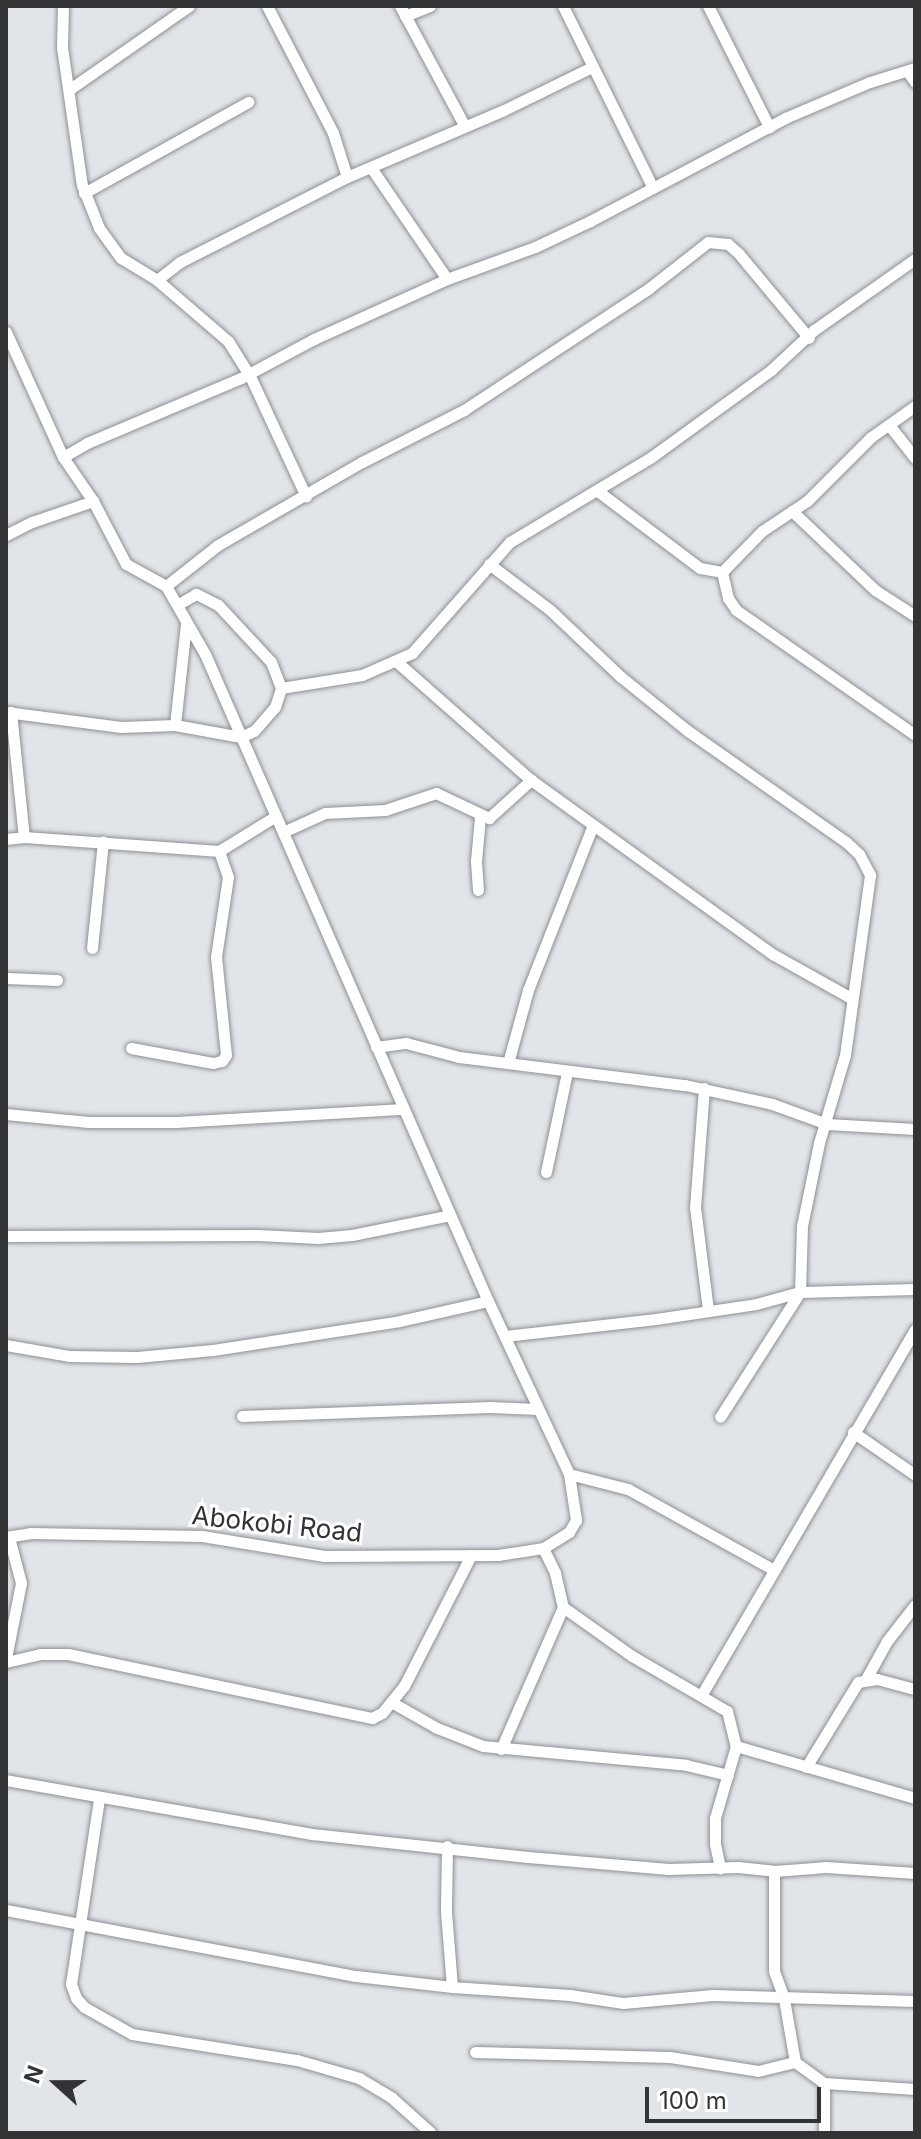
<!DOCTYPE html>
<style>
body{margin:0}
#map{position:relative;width:921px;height:2139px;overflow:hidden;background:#e1e4e8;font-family:Inter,sans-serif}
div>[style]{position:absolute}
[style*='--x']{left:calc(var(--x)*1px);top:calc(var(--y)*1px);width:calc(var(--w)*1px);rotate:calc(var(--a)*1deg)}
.roads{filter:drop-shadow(0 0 2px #8d9093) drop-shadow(0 0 2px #8d9093)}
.minor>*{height:11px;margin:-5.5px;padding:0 5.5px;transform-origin:5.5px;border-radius:5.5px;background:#fff}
span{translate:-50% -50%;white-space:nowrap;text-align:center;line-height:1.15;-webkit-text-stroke:6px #fff;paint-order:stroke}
.street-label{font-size:26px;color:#323335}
.frame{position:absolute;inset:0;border:8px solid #323335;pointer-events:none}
.north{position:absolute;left:16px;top:2043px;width:80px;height:80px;-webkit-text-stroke:6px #fff;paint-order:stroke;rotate:291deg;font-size:22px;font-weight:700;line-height:32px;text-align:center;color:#323335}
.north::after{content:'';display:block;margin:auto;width:28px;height:36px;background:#323335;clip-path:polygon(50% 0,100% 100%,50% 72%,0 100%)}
.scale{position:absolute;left:645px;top:2087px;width:176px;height:36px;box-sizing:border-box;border:4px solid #323335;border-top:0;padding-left:10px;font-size:24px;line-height:28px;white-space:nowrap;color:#323335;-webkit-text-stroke:6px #fff;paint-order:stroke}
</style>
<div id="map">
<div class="roads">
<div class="minor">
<div style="--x:63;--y:6;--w:41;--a:91.4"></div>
<div style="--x:62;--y:47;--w:139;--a:81.8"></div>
<div style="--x:82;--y:185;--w:46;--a:68.4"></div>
<div style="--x:99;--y:228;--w:37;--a:54"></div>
<div style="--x:121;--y:258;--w:42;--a:31.4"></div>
<div style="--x:157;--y:280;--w:94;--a:40.7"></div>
<div style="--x:228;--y:341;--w:39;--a:58"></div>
<div style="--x:249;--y:374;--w:135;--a:65"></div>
<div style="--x:267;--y:6;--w:143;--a:62.5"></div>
<div style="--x:333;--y:133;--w:46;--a:72.3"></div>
<div style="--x:400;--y:6;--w:135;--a:61.7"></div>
<div style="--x:563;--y:6;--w:201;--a:63.7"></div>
<div style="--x:708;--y:6;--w:136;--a:63.2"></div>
<div style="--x:405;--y:16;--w:27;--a:-22"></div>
<div style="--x:908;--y:72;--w:12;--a:55"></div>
<div style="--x:70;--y:89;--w:145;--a:-34.9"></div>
<div style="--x:372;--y:169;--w:133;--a:55.7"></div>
<div style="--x:84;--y:193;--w:188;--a:-29"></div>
<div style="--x:157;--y:280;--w:29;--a:-38"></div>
<div style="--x:180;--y:262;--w:187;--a:-27"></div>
<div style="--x:347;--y:177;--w:168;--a:-23.1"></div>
<div style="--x:502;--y:111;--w:100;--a:-26.1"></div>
<div style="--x:6;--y:332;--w:137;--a:65.5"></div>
<div style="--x:63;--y:457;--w:53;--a:55.7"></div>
<div style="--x:93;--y:501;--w:71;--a:62.4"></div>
<div style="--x:126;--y:564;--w:46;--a:28.8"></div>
<div style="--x:166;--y:586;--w:78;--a:60.2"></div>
<div style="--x:205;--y:654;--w:706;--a:66.38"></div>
<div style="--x:488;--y:1301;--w:191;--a:64.9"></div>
<div style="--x:569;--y:1474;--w:47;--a:81.3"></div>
<div style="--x:576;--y:1520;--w:14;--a:120"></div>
<div style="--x:569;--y:1532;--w:31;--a:148"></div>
<div style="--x:543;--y:1548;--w:28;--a:64"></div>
<div style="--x:555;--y:1573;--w:35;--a:77"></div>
<div style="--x:563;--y:1607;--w:85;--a:35.4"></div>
<div style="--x:632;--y:1656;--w:110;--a:30.1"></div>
<div style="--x:727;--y:1711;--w:36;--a:76"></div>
<div style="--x:736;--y:1746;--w:75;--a:106.3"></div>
<div style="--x:715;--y:1818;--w:26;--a:90"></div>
<div style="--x:715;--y:1844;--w:25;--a:78"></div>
<div style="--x:915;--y:406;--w:54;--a:144.8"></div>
<div style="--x:871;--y:437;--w:91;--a:135"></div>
<div style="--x:807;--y:501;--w:54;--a:146.3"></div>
<div style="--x:762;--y:531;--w:57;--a:134.3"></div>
<div style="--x:722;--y:572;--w:27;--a:77"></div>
<div style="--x:728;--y:598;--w:14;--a:56"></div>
<div style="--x:736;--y:610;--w:218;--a:34.9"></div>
<div style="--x:889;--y:425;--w:42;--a:51.8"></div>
<div style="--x:63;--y:457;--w:28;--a:-30"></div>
<div style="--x:87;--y:443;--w:167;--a:-22.9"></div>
<div style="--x:241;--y:378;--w:83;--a:-28.1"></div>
<div style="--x:314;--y:339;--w:146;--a:-24.3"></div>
<div style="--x:447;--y:279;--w:94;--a:-20"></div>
<div style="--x:535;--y:247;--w:61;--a:-25.3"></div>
<div style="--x:590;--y:221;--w:221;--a:-27.8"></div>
<div style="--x:785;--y:118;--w:92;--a:-23"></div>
<div style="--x:870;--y:82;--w:47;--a:-17.3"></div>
<div style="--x:599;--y:492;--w:126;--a:37"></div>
<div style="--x:700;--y:568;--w:22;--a:10"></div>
<div style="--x:792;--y:511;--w:115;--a:43.6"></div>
<div style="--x:875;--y:590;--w:48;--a:33"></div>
<div style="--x:6;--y:535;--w:29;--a:-27"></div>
<div style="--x:32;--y:522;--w:65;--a:-19"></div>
<div style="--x:489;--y:564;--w:75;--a:36.9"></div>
<div style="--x:549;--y:609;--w:99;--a:43.4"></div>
<div style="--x:621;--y:677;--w:86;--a:38.9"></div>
<div style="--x:688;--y:731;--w:193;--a:35.1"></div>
<div style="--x:846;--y:842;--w:18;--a:43"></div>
<div style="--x:859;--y:854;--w:24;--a:62"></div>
<div style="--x:870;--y:875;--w:182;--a:97.9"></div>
<div style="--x:845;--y:1055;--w:92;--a:106.5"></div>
<div style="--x:819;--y:1143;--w:85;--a:101.6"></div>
<div style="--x:802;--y:1226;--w:66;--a:91.7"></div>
<div style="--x:800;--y:1292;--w:148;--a:122.6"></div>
<div style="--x:166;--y:586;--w:66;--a:-38.3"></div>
<div style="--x:218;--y:545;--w:166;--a:-30"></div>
<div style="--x:362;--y:462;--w:114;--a:-27"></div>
<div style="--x:464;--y:410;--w:220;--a:-33.3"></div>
<div style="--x:648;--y:289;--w:76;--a:-38.1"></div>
<div style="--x:708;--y:242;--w:20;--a:6"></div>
<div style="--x:728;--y:244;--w:15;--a:42"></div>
<div style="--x:739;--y:254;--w:109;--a:50.2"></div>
<div style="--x:397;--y:662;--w:179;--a:41.4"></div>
<div style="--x:531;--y:780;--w:299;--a:35.8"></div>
<div style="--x:774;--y:955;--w:88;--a:29.2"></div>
<div style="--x:281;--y:688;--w:82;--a:-9.1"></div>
<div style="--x:362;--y:675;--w:55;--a:-23.7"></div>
<div style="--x:412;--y:653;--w:148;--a:-48.6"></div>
<div style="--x:510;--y:542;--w:163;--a:-31"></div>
<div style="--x:650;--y:458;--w:150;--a:-36"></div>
<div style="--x:771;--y:370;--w:59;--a:-42.9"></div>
<div style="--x:814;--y:330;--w:123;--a:-35.1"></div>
<div style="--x:6;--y:712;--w:116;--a:7.4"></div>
<div style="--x:121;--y:727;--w:54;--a:-2.1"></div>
<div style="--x:175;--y:725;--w:67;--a:10.3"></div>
<div style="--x:241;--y:737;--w:14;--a:-25"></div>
<div style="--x:254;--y:731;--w:32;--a:-49"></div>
<div style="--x:275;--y:707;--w:20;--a:-72"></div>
<div style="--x:281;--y:688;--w:28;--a:-111"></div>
<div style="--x:271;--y:662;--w:78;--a:-132.9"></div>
<div style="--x:218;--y:605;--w:25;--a:-153"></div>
<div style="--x:196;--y:594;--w:20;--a:150"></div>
<div style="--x:11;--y:712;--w:126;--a:84.1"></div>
<div style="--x:175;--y:725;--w:103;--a:-83.8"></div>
<div style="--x:283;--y:832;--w:46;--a:-24.3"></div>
<div style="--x:325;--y:813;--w:60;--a:-2.9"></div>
<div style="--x:385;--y:810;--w:54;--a:-18.4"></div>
<div style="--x:436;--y:793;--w:59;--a:25.3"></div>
<div style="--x:489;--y:818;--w:57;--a:-42.1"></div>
<div style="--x:6;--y:839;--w:18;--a:-6"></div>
<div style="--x:24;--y:837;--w:196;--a:4.1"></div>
<div style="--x:219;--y:851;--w:67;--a:-31.6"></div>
<div style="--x:478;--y:890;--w:29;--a:-94"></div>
<div style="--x:476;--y:861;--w:44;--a:-84.8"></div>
<div style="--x:92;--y:948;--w:107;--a:-84.1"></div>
<div style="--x:6;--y:978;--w:51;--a:2.2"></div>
<div style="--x:376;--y:1047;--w:30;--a:-8"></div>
<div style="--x:406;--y:1043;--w:55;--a:14.8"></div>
<div style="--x:459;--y:1057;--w:228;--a:7.1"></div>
<div style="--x:685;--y:1085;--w:89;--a:12.3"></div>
<div style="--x:772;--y:1104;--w:59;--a:20"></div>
<div style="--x:827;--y:1124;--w:88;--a:3.3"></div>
<div style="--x:131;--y:1048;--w:83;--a:10.4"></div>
<div style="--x:213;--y:1063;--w:9;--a:-13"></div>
<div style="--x:222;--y:1061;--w:7;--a:-56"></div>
<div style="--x:226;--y:1055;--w:99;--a:-95.8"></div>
<div style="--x:216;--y:957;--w:81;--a:-81.5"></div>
<div style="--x:228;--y:877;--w:28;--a:-109"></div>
<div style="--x:508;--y:1063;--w:76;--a:-74.7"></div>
<div style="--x:528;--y:990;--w:177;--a:-68.5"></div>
<div style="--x:704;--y:1088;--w:119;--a:94.3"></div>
<div style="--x:695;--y:1207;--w:104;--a:82.8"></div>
<div style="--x:6;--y:1114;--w:83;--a:5.5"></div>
<div style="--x:89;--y:1122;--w:87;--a:0"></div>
<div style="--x:176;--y:1122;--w:228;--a:-3.3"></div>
<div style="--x:546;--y:1172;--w:102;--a:-78.1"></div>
<div style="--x:6;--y:1236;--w:252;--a:-0.2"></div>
<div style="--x:258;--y:1235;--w:60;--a:2.9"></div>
<div style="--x:318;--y:1238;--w:34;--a:-5"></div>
<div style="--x:352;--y:1235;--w:100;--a:-11.5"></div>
<div style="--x:505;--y:1336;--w:152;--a:-6.4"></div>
<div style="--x:656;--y:1319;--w:101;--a:-8.5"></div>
<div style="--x:756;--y:1304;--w:46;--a:-15.3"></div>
<div style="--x:800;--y:1292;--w:115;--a:-1.5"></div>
<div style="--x:6;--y:1345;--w:65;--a:9.8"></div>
<div style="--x:70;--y:1356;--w:67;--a:0.9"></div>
<div style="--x:137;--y:1357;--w:76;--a:-5.3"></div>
<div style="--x:213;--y:1350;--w:189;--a:-8.8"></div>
<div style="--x:400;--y:1321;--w:90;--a:-12.8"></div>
<div style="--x:242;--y:1416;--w:248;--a:-2.1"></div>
<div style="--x:490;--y:1407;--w:47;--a:2.4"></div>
<div style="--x:853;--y:1432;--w:75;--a:34.7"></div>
<div style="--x:569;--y:1474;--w:61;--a:14.3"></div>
<div style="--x:628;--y:1489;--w:167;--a:29"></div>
<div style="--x:6;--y:1537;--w:24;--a:-9"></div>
<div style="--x:30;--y:1533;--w:172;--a:1"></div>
<div style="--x:202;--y:1536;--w:124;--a:9.3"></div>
<div style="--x:324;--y:1556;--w:174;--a:-0.3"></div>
<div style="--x:498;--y:1555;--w:46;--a:-8.8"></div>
<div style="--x:6;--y:1658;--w:76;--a:-78.7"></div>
<div style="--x:21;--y:1583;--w:48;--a:-104.6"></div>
<div style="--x:6;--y:1662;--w:35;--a:-13"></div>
<div style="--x:40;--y:1654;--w:28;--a:0"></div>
<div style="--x:68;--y:1654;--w:311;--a:11.9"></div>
<div style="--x:372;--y:1718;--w:11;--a:-27"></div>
<div style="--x:382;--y:1713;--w:35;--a:-51"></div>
<div style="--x:404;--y:1686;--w:147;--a:-62.9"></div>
<div style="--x:866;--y:1679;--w:43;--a:-61.1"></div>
<div style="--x:887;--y:1641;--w:46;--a:-52.1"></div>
<div style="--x:702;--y:1694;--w:422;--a:-59.7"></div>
<div style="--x:393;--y:1703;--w:51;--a:29.6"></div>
<div style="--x:437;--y:1728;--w:49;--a:21.4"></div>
<div style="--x:483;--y:1746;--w:204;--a:5.3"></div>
<div style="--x:686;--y:1765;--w:43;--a:13.4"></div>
<div style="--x:736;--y:1746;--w:186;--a:16.2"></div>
<div style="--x:501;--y:1749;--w:155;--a:-66.4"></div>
<div style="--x:806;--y:1767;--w:100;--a:-58.5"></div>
<div style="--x:858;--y:1682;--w:19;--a:-9"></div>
<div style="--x:877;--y:1679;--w:39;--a:15"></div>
<div style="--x:6;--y:1780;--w:311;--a:10"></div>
<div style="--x:312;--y:1834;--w:217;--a:6.1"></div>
<div style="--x:528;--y:1857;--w:141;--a:4.9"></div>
<div style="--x:668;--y:1869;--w:70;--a:-1.6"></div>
<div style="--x:738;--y:1867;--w:36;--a:6"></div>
<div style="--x:774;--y:1871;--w:52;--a:-4.4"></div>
<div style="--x:826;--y:1867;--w:89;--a:3.9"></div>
<div style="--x:99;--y:1799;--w:187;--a:98.6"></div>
<div style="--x:71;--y:1984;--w:15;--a:70"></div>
<div style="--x:76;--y:1998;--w:12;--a:48"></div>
<div style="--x:84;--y:2007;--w:55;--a:29.4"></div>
<div style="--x:132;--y:2034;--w:167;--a:9"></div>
<div style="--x:297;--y:2060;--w:65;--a:16.2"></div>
<div style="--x:359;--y:2078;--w:39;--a:31"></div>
<div style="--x:392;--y:2098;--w:52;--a:41.9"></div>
<div style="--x:447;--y:1846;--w:66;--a:90.9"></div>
<div style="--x:446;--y:1912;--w:75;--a:85.4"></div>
<div style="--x:774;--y:1871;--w:100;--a:90"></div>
<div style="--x:774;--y:1971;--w:30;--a:70"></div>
<div style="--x:784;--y:1999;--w:64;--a:80.1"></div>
<div style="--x:795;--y:2062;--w:36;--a:36"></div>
<div style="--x:824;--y:2083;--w:91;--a:3.8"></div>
<div style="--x:6;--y:1910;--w:356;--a:10.7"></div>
<div style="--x:356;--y:1976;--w:97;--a:6.5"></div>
<div style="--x:452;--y:1987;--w:118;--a:3.9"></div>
<div style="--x:570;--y:1995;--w:54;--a:8.6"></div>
<div style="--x:623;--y:2003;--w:90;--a:-5.1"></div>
<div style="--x:713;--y:1995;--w:202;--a:1.7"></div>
<div style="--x:475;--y:2052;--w:195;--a:1.5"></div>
<div style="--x:670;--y:2057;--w:89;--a:9"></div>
<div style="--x:758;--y:2071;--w:38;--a:-14"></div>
<div style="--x:824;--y:2133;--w:50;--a:-90"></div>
</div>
</div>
<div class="street-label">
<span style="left:277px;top:1524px;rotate:6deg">Abokobi Road</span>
</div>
<div class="frame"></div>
<div class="north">N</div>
<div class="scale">100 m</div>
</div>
